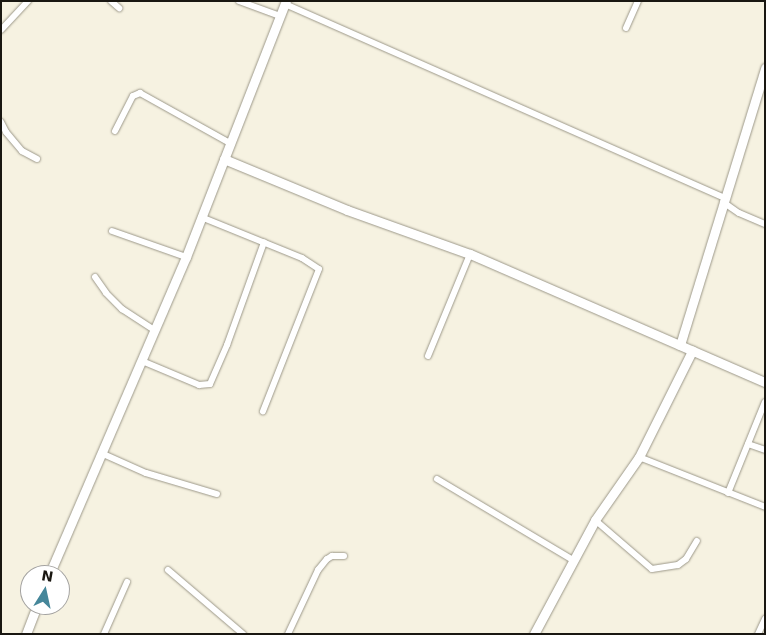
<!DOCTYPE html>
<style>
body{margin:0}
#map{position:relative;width:766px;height:635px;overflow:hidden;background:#f6f2e1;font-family:"DejaVu Sans",sans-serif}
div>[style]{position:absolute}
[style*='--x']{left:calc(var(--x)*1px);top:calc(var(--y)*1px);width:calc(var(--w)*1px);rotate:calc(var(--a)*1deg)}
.roads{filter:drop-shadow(0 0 1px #9c9889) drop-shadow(0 0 1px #9c9889)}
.street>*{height:6px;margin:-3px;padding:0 3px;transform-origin:3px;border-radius:3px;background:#fff}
.secondary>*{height:9px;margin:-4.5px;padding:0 4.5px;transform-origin:4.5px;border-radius:4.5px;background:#fff}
span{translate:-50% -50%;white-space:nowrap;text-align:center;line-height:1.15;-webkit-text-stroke:4px #fff;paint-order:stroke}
.frame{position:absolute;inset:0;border:2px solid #191711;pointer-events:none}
.north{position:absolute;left:20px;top:565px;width:50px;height:50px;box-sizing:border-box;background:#fff;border:1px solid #a3a2a0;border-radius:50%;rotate:10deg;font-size:14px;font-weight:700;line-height:20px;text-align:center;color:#191711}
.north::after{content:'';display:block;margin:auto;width:18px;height:22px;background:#46879a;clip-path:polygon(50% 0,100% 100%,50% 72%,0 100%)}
</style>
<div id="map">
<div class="roads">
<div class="street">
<div style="--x:111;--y:1;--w:11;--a:41"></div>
<div style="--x:239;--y:1;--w:44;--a:20.1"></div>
<div style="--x:285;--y:4;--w:480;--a:23.8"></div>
<div style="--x:626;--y:28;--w:30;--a:-66"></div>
<div style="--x:1;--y:30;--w:40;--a:-47"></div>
<div style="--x:1;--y:122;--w:11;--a:63"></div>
<div style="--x:6;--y:132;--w:25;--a:50"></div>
<div style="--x:22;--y:151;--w:17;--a:28"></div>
<div style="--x:115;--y:131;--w:39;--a:-63"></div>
<div style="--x:133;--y:96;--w:8;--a:-23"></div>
<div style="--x:140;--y:93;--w:103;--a:29.1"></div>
<div style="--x:723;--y:202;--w:19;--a:35"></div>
<div style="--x:739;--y:213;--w:28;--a:23"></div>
<div style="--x:201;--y:217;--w:109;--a:22.1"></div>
<div style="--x:302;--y:258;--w:20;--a:33"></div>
<div style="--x:319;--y:269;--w:153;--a:111.5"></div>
<div style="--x:112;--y:231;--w:78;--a:19.4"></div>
<div style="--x:95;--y:277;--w:19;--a:55"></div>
<div style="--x:106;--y:293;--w:23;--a:45"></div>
<div style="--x:122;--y:309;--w:38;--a:33"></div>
<div style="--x:428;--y:356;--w:110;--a:-67.6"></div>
<div style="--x:142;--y:361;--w:62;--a:22.8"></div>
<div style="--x:199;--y:385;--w:11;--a:-5"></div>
<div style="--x:210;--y:384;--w:43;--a:-66.4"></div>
<div style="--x:227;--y:345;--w:109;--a:-70.2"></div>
<div style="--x:748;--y:444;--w:18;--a:19"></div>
<div style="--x:101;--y:453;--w:49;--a:24"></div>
<div style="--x:146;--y:473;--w:74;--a:16.5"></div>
<div style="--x:639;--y:457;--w:136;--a:21.6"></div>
<div style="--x:437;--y:479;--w:156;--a:30.8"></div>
<div style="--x:728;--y:493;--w:98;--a:-67.9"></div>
<div style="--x:595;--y:520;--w:75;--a:40.7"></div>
<div style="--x:652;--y:569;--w:26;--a:-9"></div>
<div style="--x:678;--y:565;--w:10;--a:-37"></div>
<div style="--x:686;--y:559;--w:21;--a:-59"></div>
<div style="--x:168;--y:570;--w:99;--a:40.5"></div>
<div style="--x:104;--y:634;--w:57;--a:-66.1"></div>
<div style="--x:288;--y:634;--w:71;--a:-64.9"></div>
<div style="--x:318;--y:570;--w:14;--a:-51"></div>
<div style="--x:327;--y:559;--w:6;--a:-31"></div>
<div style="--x:332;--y:556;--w:12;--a:0"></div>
<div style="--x:758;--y:634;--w:17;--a:-65"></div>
</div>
<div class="secondary">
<div style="--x:224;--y:159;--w:133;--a:22.5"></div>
<div style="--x:347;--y:210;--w:131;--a:19.7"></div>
<div style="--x:470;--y:254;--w:322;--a:23.5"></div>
<div style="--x:680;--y:345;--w:290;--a:-72.9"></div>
<div style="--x:49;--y:575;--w:346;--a:-66.7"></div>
<div style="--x:186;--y:257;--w:275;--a:-68.7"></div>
<div style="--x:26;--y:634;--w:31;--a:-69"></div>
<div style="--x:534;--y:634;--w:129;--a:-61.8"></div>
<div style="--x:595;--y:520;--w:77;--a:-55.1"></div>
<div style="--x:639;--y:457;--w:119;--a:-63.4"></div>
</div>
</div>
<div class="frame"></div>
<div class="north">N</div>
</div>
